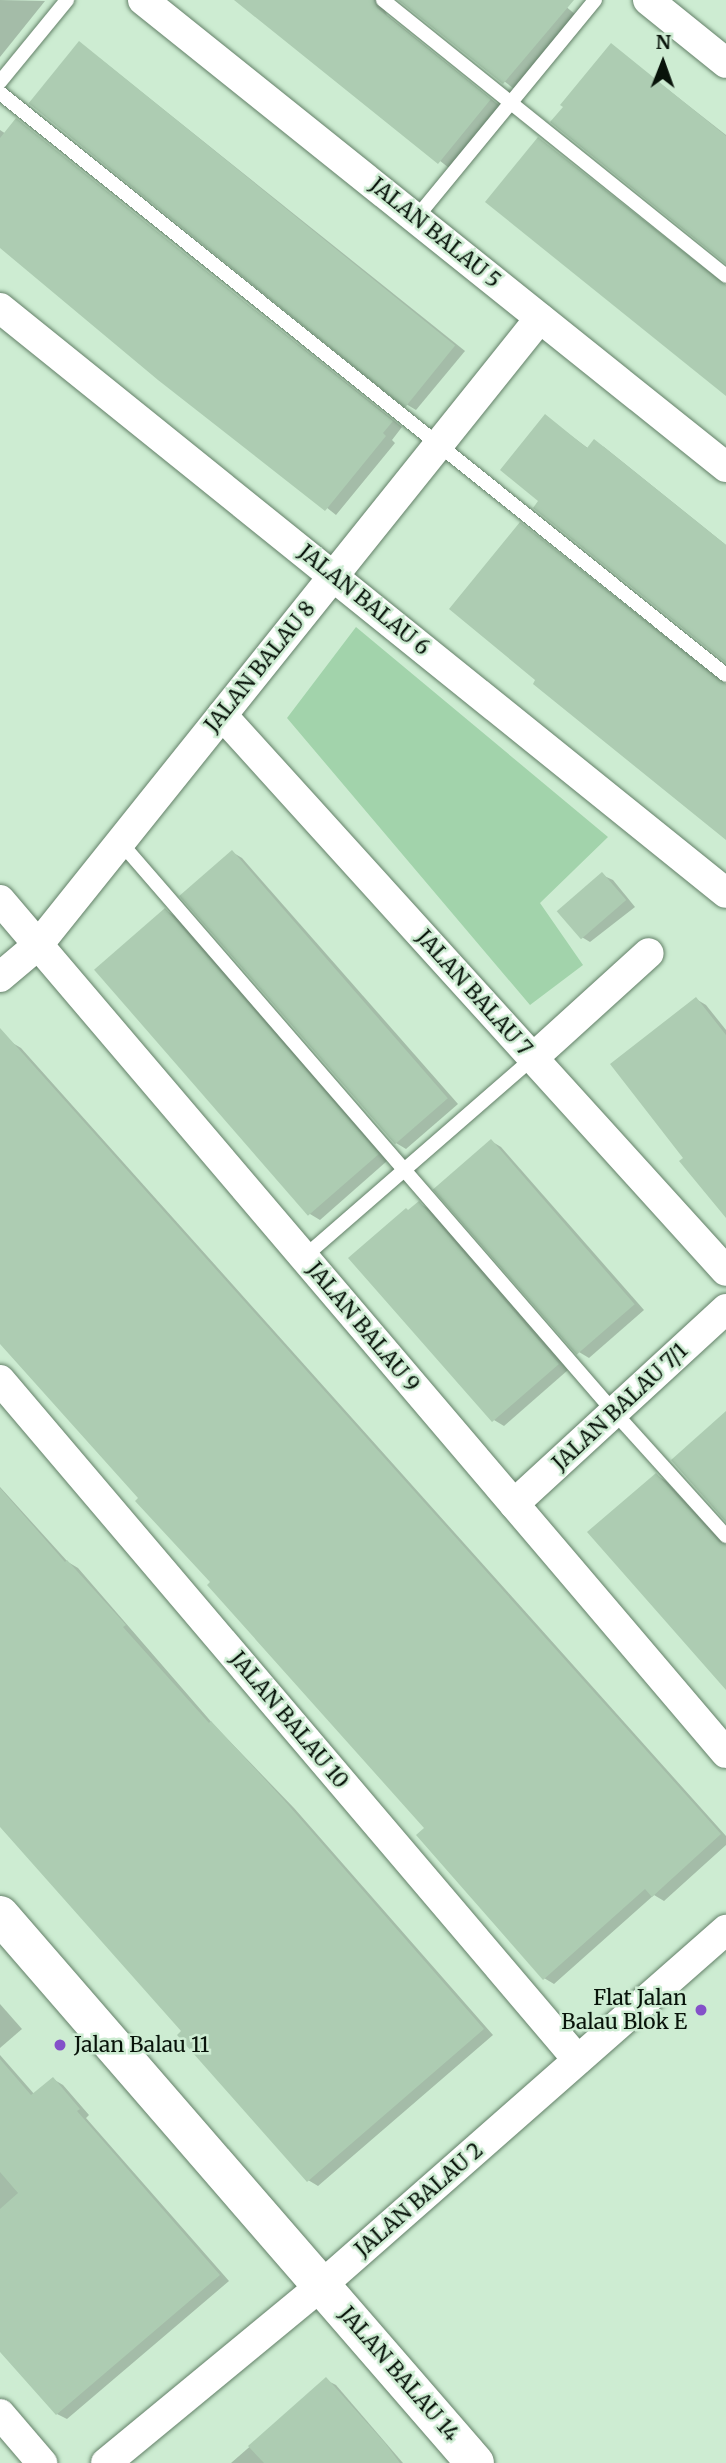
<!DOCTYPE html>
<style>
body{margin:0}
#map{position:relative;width:726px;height:2463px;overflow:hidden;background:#cdecd2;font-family:Merriweather,serif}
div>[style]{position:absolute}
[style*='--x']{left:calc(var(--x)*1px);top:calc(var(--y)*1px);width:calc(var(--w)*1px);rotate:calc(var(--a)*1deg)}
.green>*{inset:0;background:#a2d3ab}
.shadow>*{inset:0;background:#0003}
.building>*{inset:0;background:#adccb2;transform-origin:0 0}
.roads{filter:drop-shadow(0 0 2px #638068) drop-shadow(0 0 2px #638068)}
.lane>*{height:14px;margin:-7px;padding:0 7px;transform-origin:7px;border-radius:7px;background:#fff}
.street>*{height:30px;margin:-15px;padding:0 15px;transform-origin:15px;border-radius:15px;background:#fff}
.secondary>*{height:38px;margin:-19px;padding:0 19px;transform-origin:19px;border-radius:19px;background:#fff}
.dots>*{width:19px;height:19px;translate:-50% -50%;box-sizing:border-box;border:4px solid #cdecd2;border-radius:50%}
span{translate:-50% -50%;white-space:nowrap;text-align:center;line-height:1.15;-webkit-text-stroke:5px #cdecd2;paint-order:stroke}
.street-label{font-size:21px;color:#08130a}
.poi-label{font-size:21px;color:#08130a}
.right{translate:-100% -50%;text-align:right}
.left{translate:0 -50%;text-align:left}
.north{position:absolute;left:628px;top:28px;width:70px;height:70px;-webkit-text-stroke:5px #cdecd2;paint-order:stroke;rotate:1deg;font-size:19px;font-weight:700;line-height:28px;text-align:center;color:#08130a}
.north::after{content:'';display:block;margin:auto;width:24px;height:32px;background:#08130a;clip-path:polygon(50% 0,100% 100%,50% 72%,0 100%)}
</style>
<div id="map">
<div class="green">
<div style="clip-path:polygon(356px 627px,608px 837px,540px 903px,583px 965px,530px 1005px,287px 718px)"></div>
</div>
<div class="shadow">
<div style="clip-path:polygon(0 0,45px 1px,0 57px)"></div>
<div style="clip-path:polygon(238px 0,386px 0,383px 6px,387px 15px,500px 106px,449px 168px)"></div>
<div style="clip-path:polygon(401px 0,558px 0,576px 15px,514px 89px)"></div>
<div style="clip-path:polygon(611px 45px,726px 135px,726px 261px)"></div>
<div style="clip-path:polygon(98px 57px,465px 351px,416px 410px,406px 404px)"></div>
<div style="clip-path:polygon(17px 121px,402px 427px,392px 440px,395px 443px,336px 515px,0 246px,0 130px,6px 134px)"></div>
<div style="clip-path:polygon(546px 417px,589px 449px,594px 441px,604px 447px,726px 545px,726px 660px,541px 500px)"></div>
<div style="clip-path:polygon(232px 852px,242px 858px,458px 1104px,406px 1149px,396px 1143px)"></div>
<div style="clip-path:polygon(602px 875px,613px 880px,635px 907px,590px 942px,580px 936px)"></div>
<div style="clip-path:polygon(165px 910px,175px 916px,387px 1161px,320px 1220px,310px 1214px)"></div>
<div style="clip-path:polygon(696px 999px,706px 1005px,726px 1030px,726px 1216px,685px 1158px)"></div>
<div style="clip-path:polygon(11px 1042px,21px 1048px,726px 1836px,726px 1845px,664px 1901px,654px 1895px,554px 1984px,544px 1978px,426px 1829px,141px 1498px,0 1343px,0 1052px)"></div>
<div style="clip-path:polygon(491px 1141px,501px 1147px,644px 1310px,589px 1358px,579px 1352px,436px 1189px)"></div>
<div style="clip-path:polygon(419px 1203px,429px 1209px,568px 1370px,504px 1426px,494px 1420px,409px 1212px)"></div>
<div style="clip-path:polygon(656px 1475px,666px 1481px,726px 1545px,726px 1688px)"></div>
<div style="clip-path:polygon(0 1487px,68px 1562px,78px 1568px,214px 1725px,294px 1808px,493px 2035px,318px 2186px,308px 2180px,184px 2032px,0 1826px)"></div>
<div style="clip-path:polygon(0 2004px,22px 2029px,0 2048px)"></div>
<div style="clip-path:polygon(0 2055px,35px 2095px,53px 2079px,63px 2085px,89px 2115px,86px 2118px,229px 2281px,67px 2419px,57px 2414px,0 2351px)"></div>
<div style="clip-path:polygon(326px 2380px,336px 2385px,403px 2463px,231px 2463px)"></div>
</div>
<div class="building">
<div style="clip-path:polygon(234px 0,374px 0,377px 8px,491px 99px,438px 164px)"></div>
<div style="clip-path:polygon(398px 0,574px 0,503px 84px)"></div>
<div style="left:79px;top:41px;width:484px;height:80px;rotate:39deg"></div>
<div style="clip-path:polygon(611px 43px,726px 136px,726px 264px,550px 122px,563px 107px,560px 105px)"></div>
<div style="clip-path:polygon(16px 118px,393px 421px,383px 433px,386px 436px,325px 511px,158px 380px,0 248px,0 138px)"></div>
<div style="clip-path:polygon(538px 137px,726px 285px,726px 396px,485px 202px)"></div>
<div style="clip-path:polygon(545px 414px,587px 448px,594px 439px,726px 545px,726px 663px,533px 508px,538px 501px,500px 470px)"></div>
<div style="clip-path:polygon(520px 522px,726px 684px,726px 840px,533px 684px,535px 680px,449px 609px)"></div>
<div style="left:232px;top:850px;width:329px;height:70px;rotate:49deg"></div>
<div style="left:602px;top:872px;width:37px;height:60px;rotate:49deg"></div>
<div style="left:165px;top:908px;width:326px;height:94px;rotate:49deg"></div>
<div style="clip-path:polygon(696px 997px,726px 1035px,726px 1218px,679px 1161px,683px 1158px,610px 1064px)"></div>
<div style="clip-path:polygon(0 1028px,721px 1834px,652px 1897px,645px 1889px,543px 1980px,416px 1835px,424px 1828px,207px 1585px,210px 1582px,135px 1501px,138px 1498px,0 1344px)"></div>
<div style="left:491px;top:1139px;width:219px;height:77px;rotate:49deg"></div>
<div style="clip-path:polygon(419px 1201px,559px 1364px,492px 1422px,348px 1258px,406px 1208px,408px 1210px)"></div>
<div style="clip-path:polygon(726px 1411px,726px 1522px,671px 1460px)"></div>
<div style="clip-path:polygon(656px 1473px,719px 1542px,726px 1545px,726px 1690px,587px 1532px)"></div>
<div style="clip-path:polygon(0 1488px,65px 1562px,67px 1560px,126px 1625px,123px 1627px,209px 1723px,211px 1721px,284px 1800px,484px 2029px,307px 2182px,177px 2035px,181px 2031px,0 1827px)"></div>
<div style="clip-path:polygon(0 2059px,31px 2095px,53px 2077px,80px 2109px,77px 2111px,220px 2275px,56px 2415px,0 2352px,0 2209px,18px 2193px,0 2172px)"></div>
<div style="clip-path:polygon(326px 2377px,385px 2443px,400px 2463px,264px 2463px,248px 2446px)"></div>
</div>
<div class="roads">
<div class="lane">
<div style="--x:383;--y:0;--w:440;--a:38.8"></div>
<div style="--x:0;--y:82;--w:106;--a:-50.7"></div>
<div style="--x:0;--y:93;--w:930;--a:38.72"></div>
<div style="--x:416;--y:218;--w:282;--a:-50.6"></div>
<div style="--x:121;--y:843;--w:753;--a:49.09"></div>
<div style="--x:614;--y:1412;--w:167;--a:47.9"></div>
<div style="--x:304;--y:1257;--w:303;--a:-41"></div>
</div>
<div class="street">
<div style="--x:143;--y:0;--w:747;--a:38.7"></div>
<div style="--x:648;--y:0;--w:100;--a:38.9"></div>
<div style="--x:0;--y:308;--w:932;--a:38.86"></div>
<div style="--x:222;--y:715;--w:750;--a:47.81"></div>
<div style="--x:0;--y:900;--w:1120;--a:49.6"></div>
<div style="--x:0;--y:977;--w:50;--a:-40.1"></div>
<div style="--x:38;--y:945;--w:803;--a:-51.32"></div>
<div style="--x:533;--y:1058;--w:156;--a:-42.2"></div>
<div style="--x:0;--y:1380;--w:892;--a:49.64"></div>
<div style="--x:514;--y:1504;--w:288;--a:-42.6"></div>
<div style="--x:0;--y:2414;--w:65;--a:49.4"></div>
<div style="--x:106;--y:2463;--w:280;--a:-39.5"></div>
<div style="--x:322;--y:2285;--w:538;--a:-41.31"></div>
</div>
<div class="secondary">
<div style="--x:0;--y:1915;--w:725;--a:49.08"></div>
</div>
</div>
<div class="dots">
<div style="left:701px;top:2010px;background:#8451c9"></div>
<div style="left:60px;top:2045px;background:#8451c9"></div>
</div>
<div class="street-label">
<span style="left:435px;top:233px;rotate:39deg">JALAN BALAU 5</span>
<span style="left:364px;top:600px;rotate:39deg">JALAN BALAU 6</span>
<span style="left:260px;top:667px;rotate:-51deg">JALAN BALAU 8</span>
<span style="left:474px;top:993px;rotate:48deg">JALAN BALAU 7</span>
<span style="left:363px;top:1327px;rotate:50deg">JALAN BALAU 9</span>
<span style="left:620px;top:1407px;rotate:-43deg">JALAN BALAU 7/1</span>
<span style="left:289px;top:1720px;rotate:50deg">JALAN BALAU 10</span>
<span style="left:419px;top:2200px;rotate:-41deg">JALAN BALAU 2</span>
<span style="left:399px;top:2374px;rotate:49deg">JALAN BALAU 14</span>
</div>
<div class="poi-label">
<span class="right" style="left:687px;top:2010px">Flat Jalan<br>Balau Blok E</span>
<span class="left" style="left:74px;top:2045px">Jalan Balau 11</span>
</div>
<div class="north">N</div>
</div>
